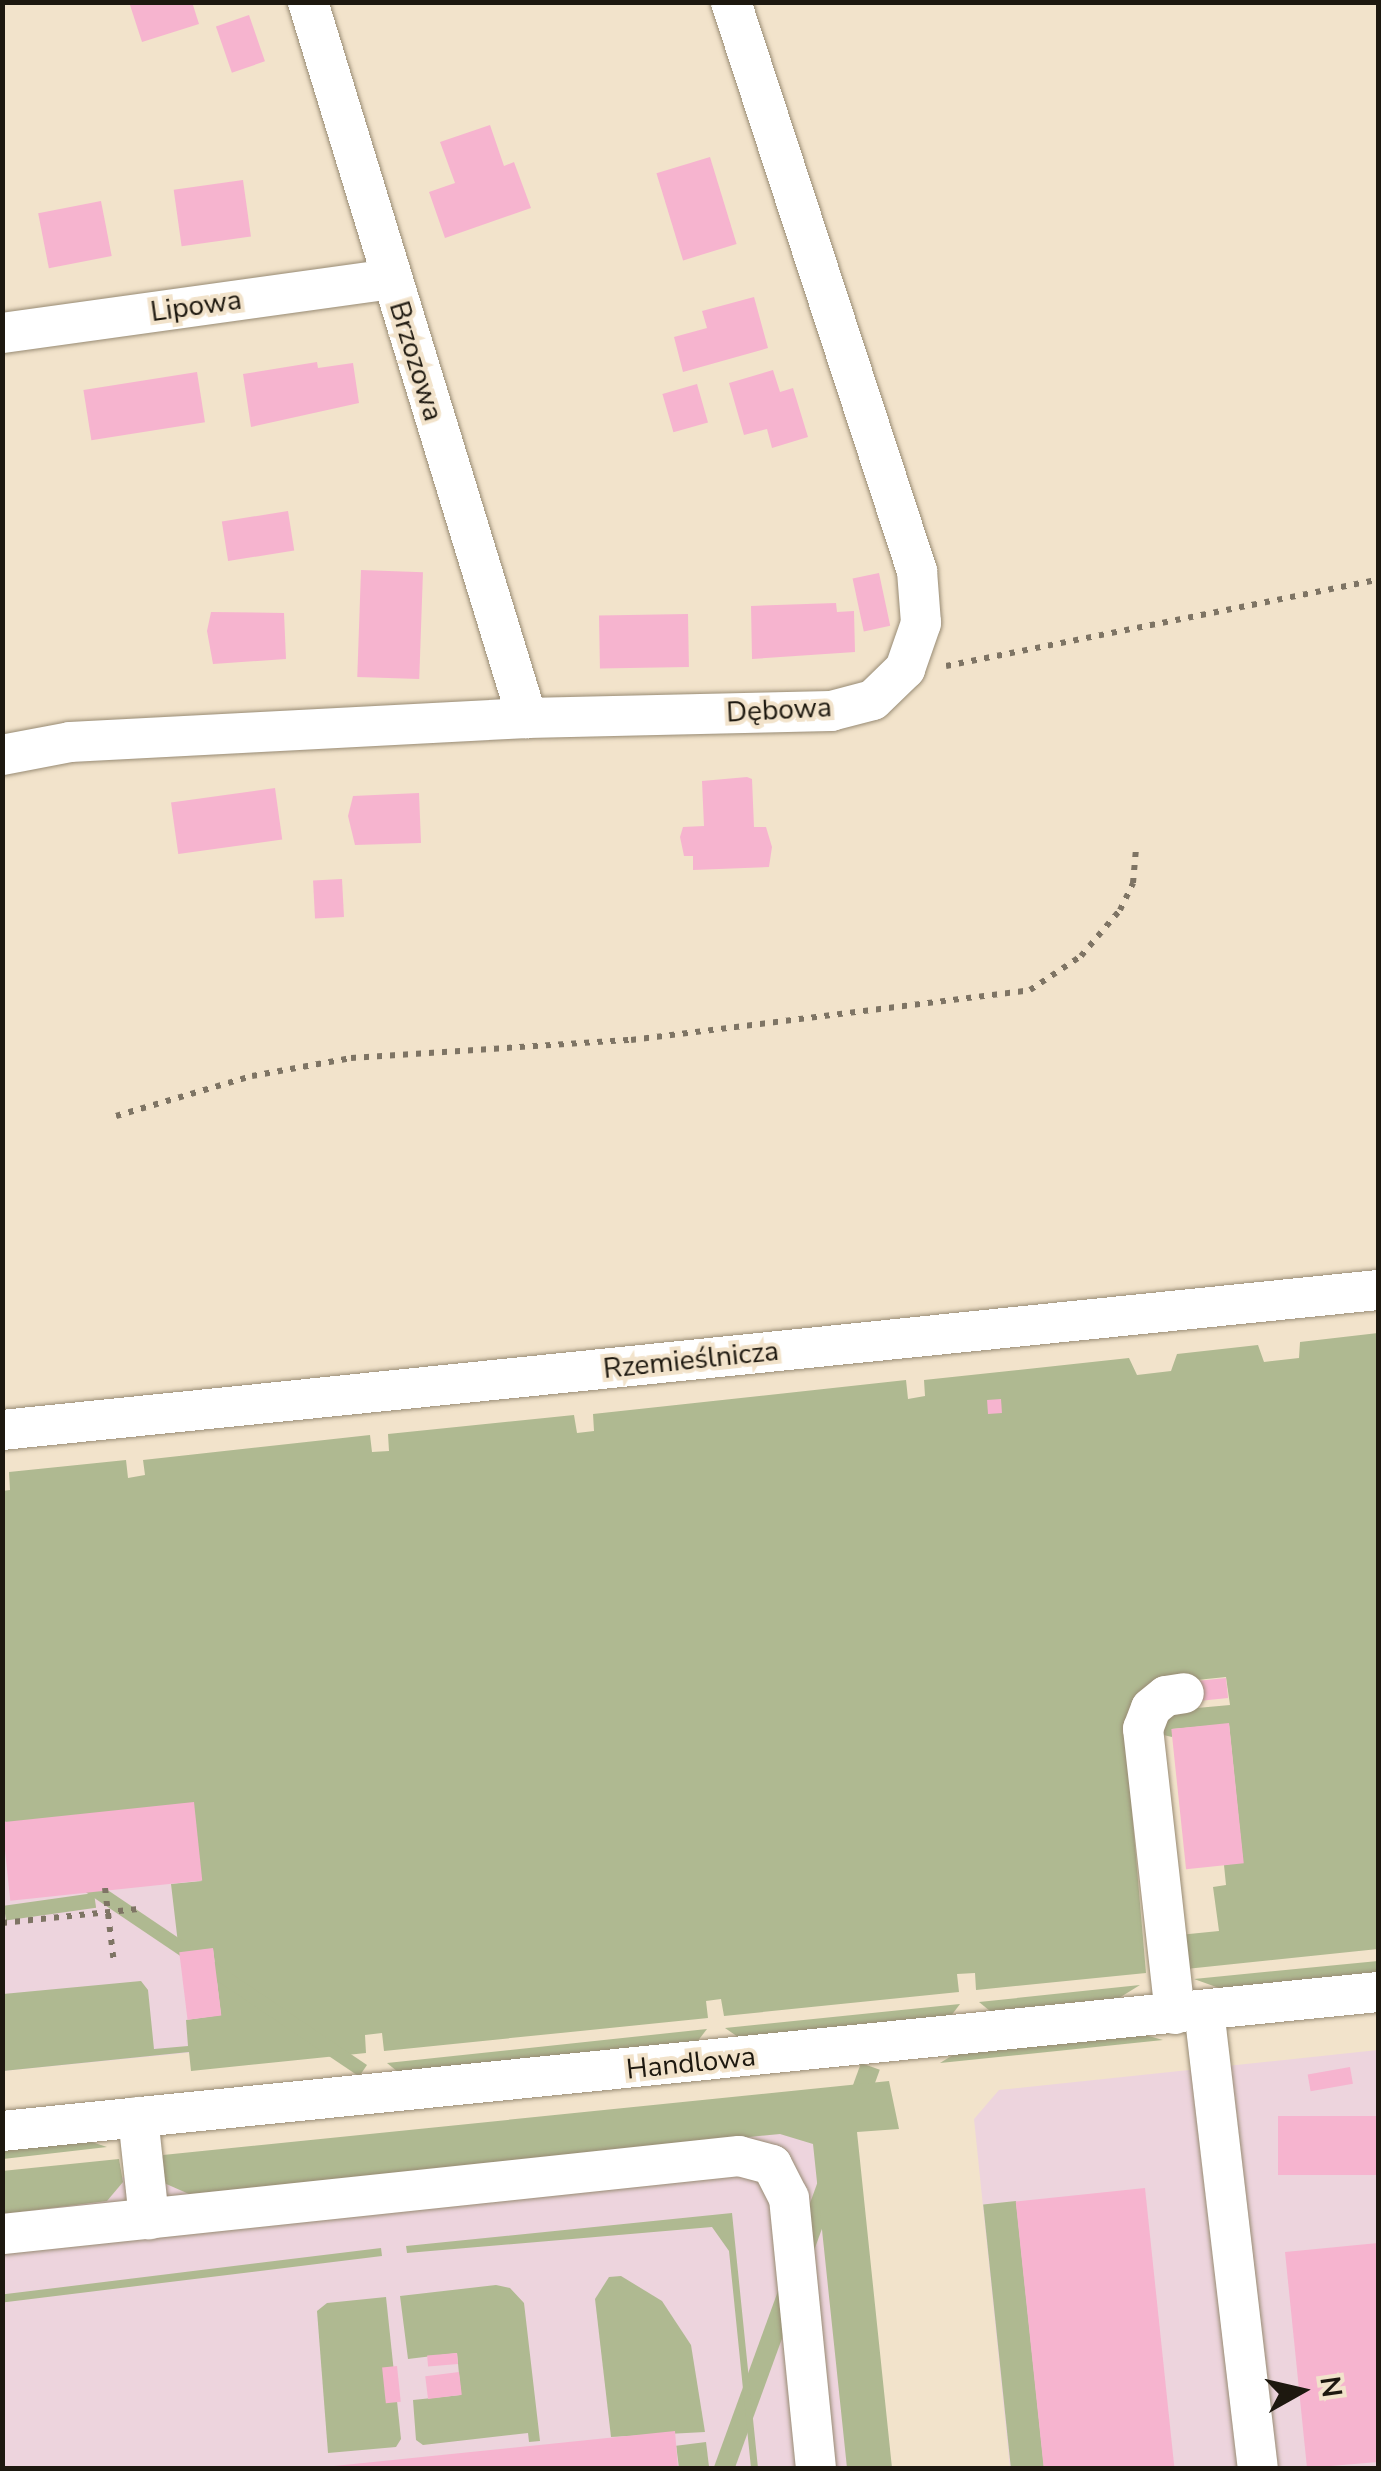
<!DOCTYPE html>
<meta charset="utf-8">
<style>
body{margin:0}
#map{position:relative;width:1381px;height:2471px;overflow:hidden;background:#f2e3cb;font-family:"Nunito Sans",sans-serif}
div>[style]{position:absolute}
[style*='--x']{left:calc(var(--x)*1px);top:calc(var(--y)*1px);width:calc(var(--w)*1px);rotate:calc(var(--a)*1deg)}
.industrial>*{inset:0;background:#edd4dd}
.green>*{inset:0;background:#afb991;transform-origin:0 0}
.building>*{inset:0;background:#f6b4cf;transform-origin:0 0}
.path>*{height:6px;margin-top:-3px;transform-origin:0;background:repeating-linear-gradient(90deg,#7e7464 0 5px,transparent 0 13px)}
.roads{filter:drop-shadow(0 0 2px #988b74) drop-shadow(0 0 2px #988b74)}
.minor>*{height:40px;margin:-20px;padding:0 20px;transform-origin:20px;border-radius:20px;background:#fff}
span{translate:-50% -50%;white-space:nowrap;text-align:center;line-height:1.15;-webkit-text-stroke:8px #f2e3cb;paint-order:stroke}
.street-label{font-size:28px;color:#1d180f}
.frame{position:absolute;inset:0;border:5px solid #1d180f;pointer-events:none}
.north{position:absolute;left:1251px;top:2341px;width:100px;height:100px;-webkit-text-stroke:8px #f2e3cb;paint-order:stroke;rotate:82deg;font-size:28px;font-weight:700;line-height:40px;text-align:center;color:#1d180f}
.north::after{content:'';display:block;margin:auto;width:35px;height:45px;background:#1d180f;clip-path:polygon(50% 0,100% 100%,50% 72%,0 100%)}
</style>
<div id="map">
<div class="industrial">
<div style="clip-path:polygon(214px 1772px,247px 2047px,3px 2071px,2px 1780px)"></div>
<div style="clip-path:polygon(1378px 2050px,1378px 2468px,1010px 2468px,974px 2119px,999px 2090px)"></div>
<div style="clip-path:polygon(826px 2106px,892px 2468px,3px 2468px,3px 2189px)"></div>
</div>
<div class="green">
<div style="clip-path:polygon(1378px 1333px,1378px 1949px,1186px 1969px,1179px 1935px,1219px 1931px,1213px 1887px,1226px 1885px,1224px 1865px,1243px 1862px,1229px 1724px,1172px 1729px,1172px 1737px,1155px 1733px,1175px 1710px,1230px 1705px,1226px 1677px,1157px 1684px,1126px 1741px,1146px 1973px,976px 1990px,975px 1973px,957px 1974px,959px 1992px,724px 2016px,721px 1999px,706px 2001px,708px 2018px,384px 2051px,382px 2033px,365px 2035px,366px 2053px,191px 2071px,189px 2052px,3px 2071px,3px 1994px,141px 1981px,148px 1990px,154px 2049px,188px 2046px,186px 2020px,221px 2015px,213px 1949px,179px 1952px,171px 1884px,202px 1881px,3px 1821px,2px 1491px,10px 1490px,9px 1472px,126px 1460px,128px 1478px,145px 1475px,143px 1460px,370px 1435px,372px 1452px,389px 1451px,388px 1434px,574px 1415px,577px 1433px,594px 1431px,593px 1414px,906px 1380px,908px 1399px,925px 1396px,924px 1380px,1129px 1358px,1137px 1375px,1171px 1371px,1177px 1354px,1258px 1345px,1264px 1362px,1299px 1358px,1300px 1342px)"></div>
<div style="left:94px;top:1893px;width:15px;height:91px;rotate:82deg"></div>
<div style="clip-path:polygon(1378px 1961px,1377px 1972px,1219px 1988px,1194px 1979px)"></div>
<div style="clip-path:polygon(1140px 1985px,1119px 1998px,990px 2011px,979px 2002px)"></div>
<div style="clip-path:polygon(960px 2004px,951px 2016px,738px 2037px,725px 2028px)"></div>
<div style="clip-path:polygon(707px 2029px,697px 2042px,398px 2072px,387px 2063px)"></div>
<div style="clip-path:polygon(1138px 2033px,1163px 2040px,940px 2063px,956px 2053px)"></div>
<div style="left:861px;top:2063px;width:20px;height:679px;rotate:20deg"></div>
<div style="left:367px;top:2065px;width:14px;height:366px;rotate:124deg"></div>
<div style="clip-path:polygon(889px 2081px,899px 2129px,857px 2132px,892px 2468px,847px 2468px,813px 2144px,780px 2134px,189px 2194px,164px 2183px,159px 2165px,163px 2155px)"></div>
<div style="clip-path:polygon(92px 2142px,107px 2147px,3px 2159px,2px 2148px)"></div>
<div style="clip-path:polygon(119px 2159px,123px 2182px,107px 2201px,3px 2214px,2px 2171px)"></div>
<div style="left:1016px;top:2201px;width:268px;height:33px;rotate:84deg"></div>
<div style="clip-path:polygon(732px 2213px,758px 2468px,751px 2468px,729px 2251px,712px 2227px,407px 2253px,406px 2246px)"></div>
<div style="left:381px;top:2248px;width:8px;height:380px;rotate:83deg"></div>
<div style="clip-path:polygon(621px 2276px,662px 2301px,691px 2345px,705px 2432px,611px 2437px,595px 2299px,609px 2277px)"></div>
<div style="clip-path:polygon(496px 2285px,510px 2288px,524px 2303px,540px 2441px,529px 2442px,528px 2433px,423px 2445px,416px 2440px,413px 2400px,461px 2395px,457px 2353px,408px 2359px,400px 2296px)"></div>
<div style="clip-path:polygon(386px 2297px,401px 2439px,396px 2447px,328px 2453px,317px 2311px,327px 2303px)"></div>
<div style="left:706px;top:2442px;width:26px;height:30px;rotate:83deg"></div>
</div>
<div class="building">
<div style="clip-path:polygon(129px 2px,192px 2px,199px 24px,142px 42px)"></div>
<div style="left:249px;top:15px;width:49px;height:35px;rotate:71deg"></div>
<div style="clip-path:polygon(490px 125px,504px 166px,514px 162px,531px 208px,445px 238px,429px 192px,455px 183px,440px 142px)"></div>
<div style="left:710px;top:157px;width:91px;height:56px;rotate:73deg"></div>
<div style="left:243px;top:180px;width:57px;height:70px;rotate:82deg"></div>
<div style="left:101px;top:201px;width:56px;height:64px;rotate:79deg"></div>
<div style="clip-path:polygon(754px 297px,768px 348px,683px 372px,674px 337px,707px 328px,702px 311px)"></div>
<div style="clip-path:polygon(317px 362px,318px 368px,353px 363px,359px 403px,251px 427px,243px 374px)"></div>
<div style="clip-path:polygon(773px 370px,780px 392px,793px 388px,808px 437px,772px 448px,767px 429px,744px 435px,729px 383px)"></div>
<div style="left:197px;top:372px;width:51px;height:115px;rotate:81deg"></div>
<div style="left:697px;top:384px;width:40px;height:36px;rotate:74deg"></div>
<div style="left:288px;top:511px;width:40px;height:67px;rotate:81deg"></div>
<div style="left:361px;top:570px;width:62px;height:107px;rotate:2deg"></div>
<div style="left:879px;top:573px;width:54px;height:27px;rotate:78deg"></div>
<div style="clip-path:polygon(836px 603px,837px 612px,854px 611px,855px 652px,752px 659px,751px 606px)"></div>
<div style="clip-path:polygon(211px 612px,284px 613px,286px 659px,213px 664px,207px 631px)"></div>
<div style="left:688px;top:614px;width:53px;height:89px;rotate:89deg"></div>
<div style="clip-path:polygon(747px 777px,752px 779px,754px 827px,766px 827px,772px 847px,769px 867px,693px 870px,693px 856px,684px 856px,680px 837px,683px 827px,704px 826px,702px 781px)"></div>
<div style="left:275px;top:788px;width:52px;height:105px;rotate:82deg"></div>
<div style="clip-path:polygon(419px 793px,421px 843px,355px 845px,348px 816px,353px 796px)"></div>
<div style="left:342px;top:879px;width:38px;height:29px;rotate:87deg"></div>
<div style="left:1001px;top:1399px;width:14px;height:14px;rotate:86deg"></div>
<div style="left:1226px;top:1678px;width:20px;height:37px;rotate:84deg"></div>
<div style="left:1229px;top:1723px;width:141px;height:58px;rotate:84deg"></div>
<div style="left:194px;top:1802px;width:79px;height:193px;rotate:84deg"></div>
<div style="left:213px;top:1948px;width:68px;height:34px;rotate:83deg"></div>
<div style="left:1350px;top:2067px;width:17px;height:43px;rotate:80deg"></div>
<div style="left:1378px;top:2116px;width:59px;height:100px;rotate:90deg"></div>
<div style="left:1145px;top:2188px;width:281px;height:130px;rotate:84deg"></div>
<div style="clip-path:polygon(1378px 2243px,1378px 2462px,1307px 2468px,1285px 2252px)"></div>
<div style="left:457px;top:2353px;width:11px;height:30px;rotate:85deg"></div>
<div style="left:397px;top:2366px;width:36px;height:15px;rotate:84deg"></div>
<div style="left:459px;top:2372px;width:23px;height:34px;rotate:83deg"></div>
<div style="clip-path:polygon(675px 2431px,678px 2468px,334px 2468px,334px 2466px)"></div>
</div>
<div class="path">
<div style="--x:946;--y:666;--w:440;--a:-11.3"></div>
<div style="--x:116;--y:1116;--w:142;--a:-16.4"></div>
<div style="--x:252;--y:1076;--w:101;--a:-10.3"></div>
<div style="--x:351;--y:1058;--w:281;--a:-3.7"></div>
<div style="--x:631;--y:1040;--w:402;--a:-7.1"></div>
<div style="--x:1030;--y:990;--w:61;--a:-33.7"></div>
<div style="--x:1081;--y:956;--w:60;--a:-49.7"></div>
<div style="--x:1120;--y:910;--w:30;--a:-64"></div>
<div style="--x:1133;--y:883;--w:37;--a:-85"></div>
<div style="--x:105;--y:1888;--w:77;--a:83.2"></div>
<div style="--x:2;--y:1923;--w:137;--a:-5.9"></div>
</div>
<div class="roads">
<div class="minor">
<div style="--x:308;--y:2;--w:749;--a:72.99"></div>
<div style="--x:2;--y:333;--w:392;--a:-7.9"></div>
<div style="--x:2;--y:755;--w:69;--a:-10.8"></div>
<div style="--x:70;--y:742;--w:458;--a:-3"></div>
<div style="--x:527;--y:718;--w:304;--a:-1.3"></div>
<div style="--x:831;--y:711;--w:43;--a:-14.7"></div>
<div style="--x:873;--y:700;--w:45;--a:-44.1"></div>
<div style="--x:905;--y:669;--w:49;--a:-70.8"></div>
<div style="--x:921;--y:623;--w:52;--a:-94.4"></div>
<div style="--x:917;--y:571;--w:599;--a:-108.1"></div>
<div style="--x:2;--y:1430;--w:1383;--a:-5.81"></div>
<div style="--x:1204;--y:2010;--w:461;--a:83.3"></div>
<div style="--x:1175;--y:2014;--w:287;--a:-96.4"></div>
<div style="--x:1143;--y:1729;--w:22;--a:-69"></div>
<div style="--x:1151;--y:1708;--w:19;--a:-39"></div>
<div style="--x:1166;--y:1696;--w:18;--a:-9"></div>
<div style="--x:138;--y:2117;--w:103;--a:83.8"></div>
<div style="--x:2;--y:2131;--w:1383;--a:-5.77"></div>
<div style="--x:3;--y:2234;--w:740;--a:-6.05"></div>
<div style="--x:739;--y:2156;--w:34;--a:15"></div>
<div style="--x:772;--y:2165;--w:37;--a:63"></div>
<div style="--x:789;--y:2198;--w:271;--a:84.3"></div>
</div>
</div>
<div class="street-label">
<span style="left:196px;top:306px;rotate:-8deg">Lipowa</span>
<span style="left:416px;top:361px;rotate:73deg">Brzozowa</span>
<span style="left:779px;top:710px;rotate:-3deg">Dębowa</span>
<span style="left:691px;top:1360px;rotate:-6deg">Rzemieślnicza</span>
<span style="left:691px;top:2063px;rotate:-6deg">Handlowa</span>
</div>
<div class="frame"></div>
<div class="north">N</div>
</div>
